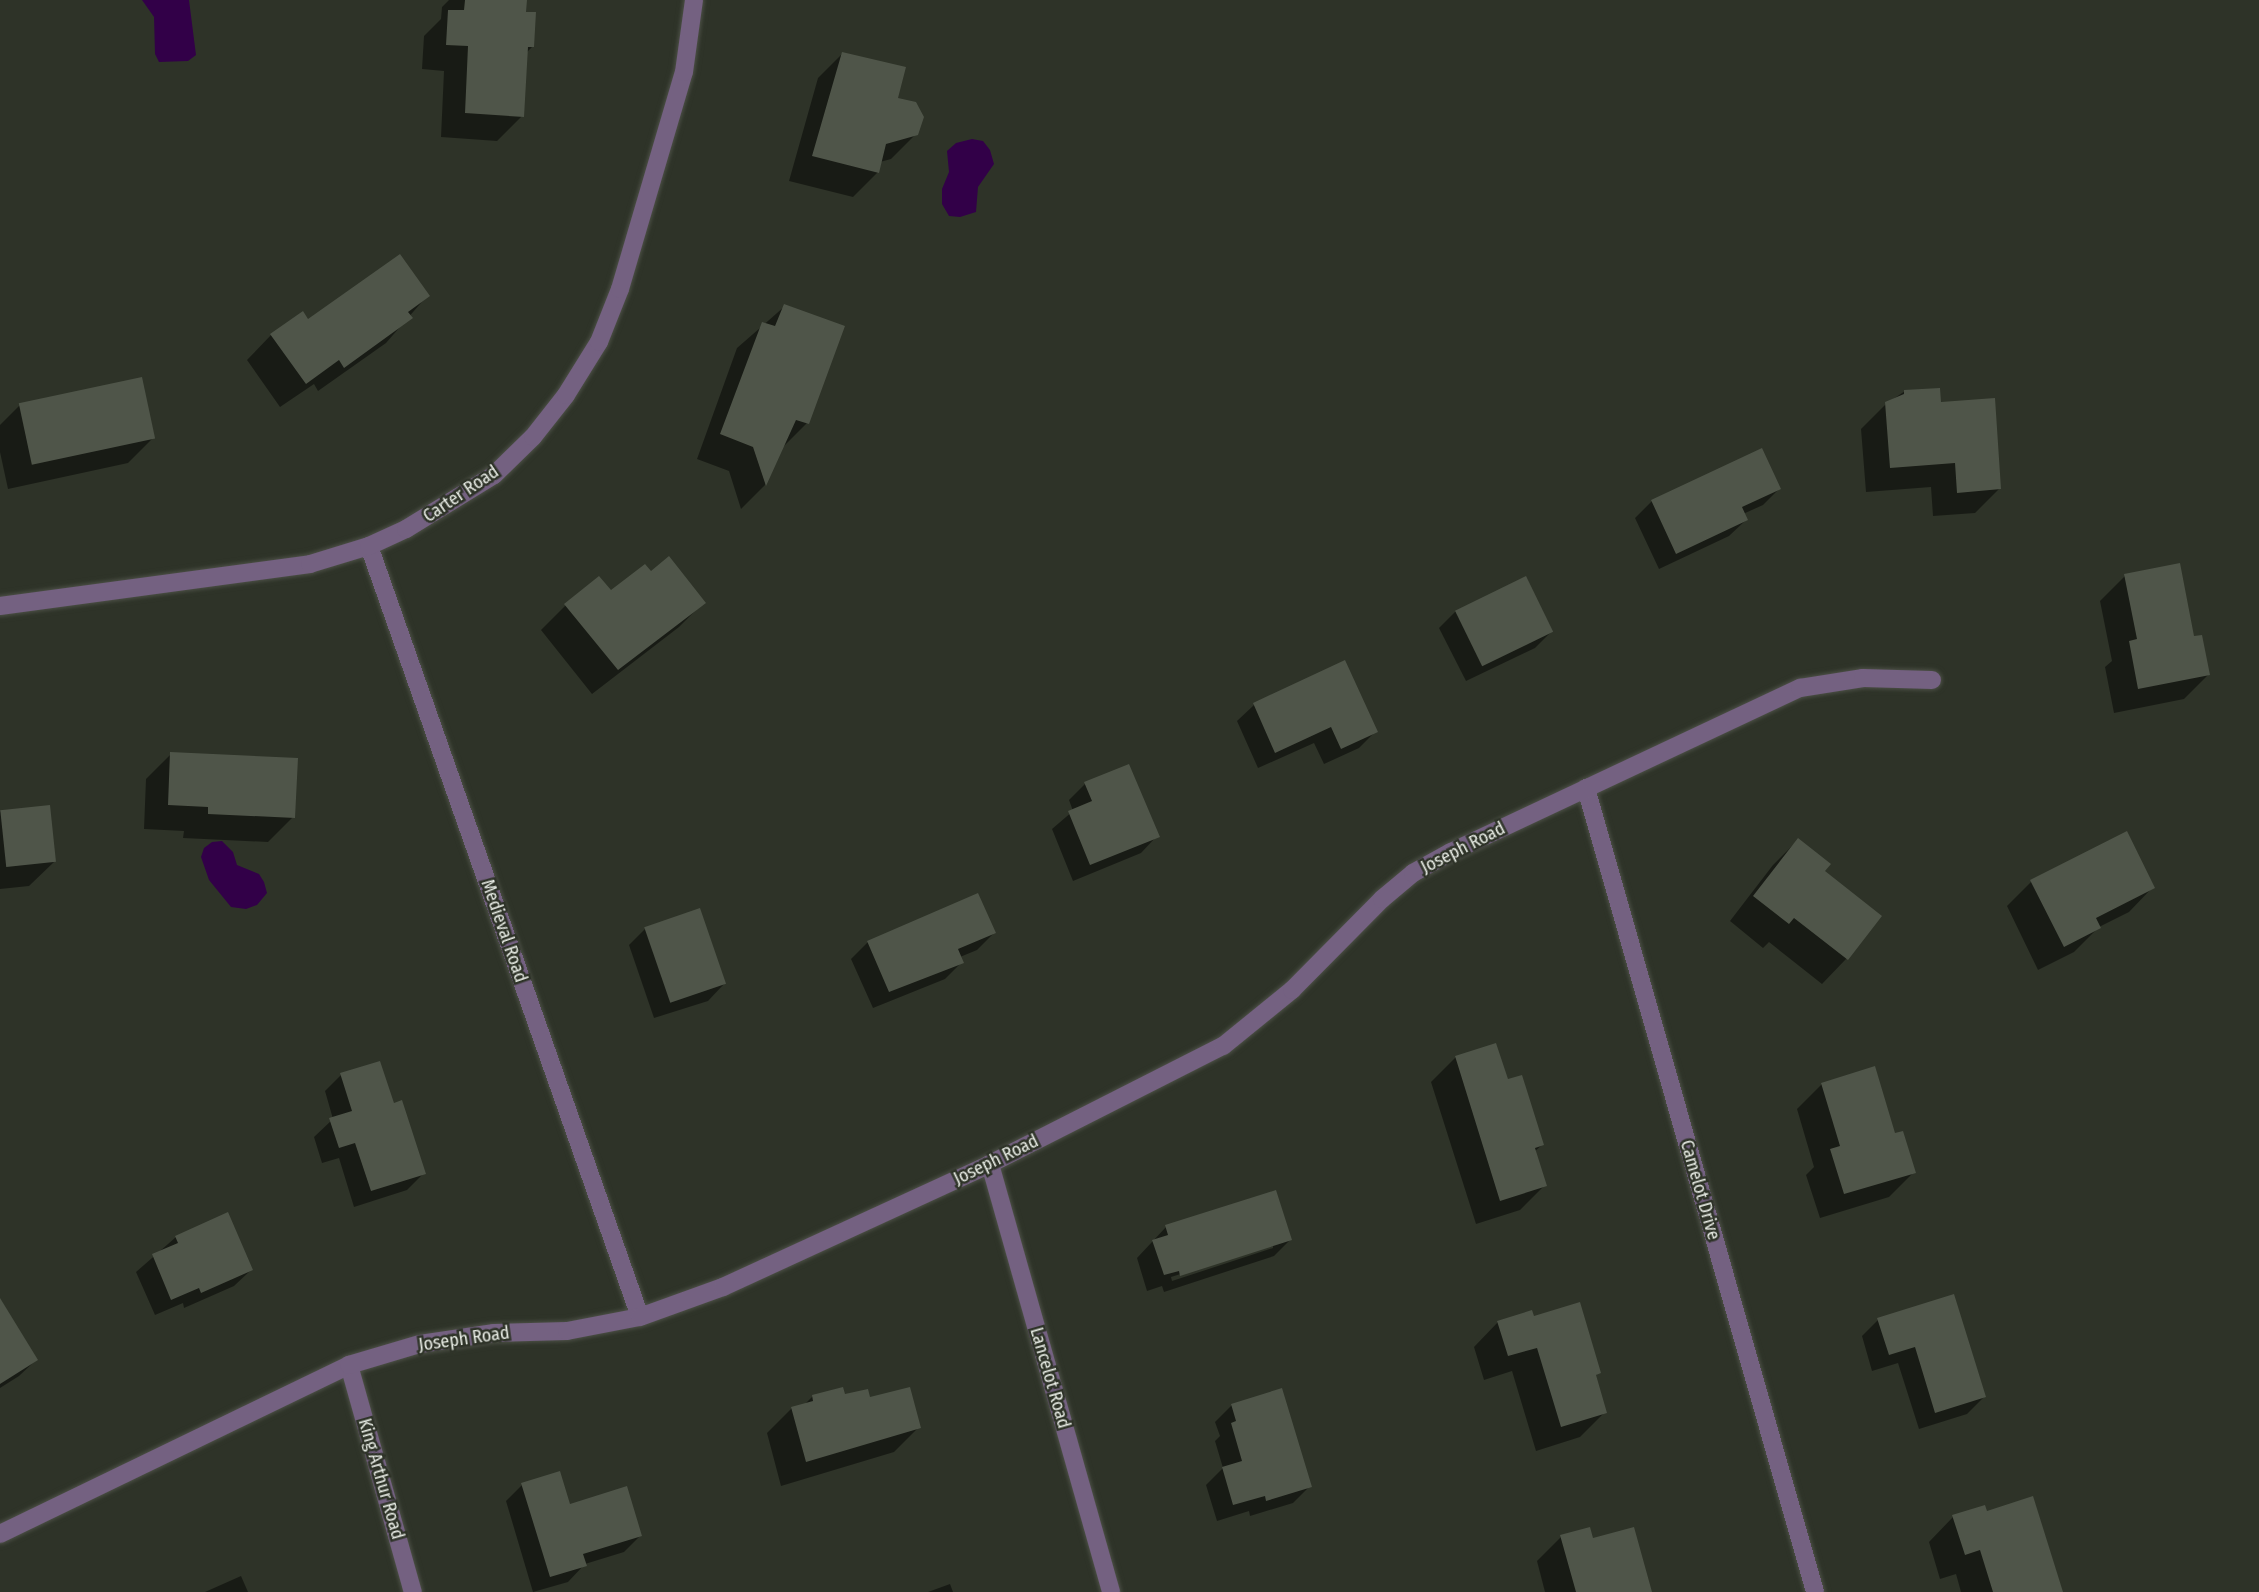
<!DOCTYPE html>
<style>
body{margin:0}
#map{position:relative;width:2259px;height:1592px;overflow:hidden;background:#2e3328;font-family:"Fira Sans Condensed",sans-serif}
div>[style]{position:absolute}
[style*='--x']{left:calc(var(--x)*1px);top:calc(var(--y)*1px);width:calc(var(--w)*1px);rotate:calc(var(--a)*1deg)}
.water>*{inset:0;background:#320048}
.shadow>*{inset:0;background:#0007}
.building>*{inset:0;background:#4f5549;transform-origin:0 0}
.roads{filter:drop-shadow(0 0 2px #4c5046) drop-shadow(0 0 2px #4c5046)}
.street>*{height:18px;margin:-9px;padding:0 9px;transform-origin:9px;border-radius:9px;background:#746181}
span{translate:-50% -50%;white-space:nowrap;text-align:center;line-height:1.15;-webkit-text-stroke:5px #2e3328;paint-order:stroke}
.street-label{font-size:18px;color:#e7ebe4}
</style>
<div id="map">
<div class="water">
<div style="clip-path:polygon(142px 0,189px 0,196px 55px,188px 61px,159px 62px,155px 54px,154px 17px)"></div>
<div style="clip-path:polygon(972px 139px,983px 141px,990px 150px,994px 164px,978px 187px,976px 212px,960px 217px,949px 216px,942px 204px,942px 189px,949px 172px,947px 151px,956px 143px)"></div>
<div style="clip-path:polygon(222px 841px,233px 852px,237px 865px,259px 874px,264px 882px,267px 893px,257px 905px,246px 909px,231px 907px,209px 880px,201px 857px,204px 848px,212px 842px)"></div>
</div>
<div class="shadow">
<div style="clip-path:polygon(449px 0,525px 0,524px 14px,532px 47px,526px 53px,522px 116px,497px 141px,441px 137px,444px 71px,422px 69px,424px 36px,441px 19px,442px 7px)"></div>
<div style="clip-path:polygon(843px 53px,896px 99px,916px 134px,891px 159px,880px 162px,878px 172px,853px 197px,789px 181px,818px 78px)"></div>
<div style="clip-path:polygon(427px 296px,386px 343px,318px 391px,314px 384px,280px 407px,247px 360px,271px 335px,308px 321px)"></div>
<div style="clip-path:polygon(785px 306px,843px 327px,807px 423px,782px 448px,765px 485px,741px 509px,729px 471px,697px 459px,737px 348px)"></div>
<div style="clip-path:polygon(1905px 391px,1939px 404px,2000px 488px,1975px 513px,1933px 516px,1931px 487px,1866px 492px,1861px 429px,1886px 404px)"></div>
<div style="clip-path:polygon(20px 405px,153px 438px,128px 463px,8px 489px,0 452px,0 425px)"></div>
<div style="clip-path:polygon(1779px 489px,1763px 505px,1743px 514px,1746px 520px,1729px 536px,1659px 569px,1635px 518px,1652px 501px)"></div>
<div style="clip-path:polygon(650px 574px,704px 602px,679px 627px,592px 694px,541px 630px,566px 605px,611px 593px)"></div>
<div style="clip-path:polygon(2125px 576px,2193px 638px,2208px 675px,2184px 699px,2114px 713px,2105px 667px,2112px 661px,2100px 601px)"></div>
<div style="clip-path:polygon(1456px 611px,1551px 632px,1535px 648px,1466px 681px,1439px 628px)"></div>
<div style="clip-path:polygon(1344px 663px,1376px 731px,1359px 748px,1324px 764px,1314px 743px,1258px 768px,1237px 721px,1254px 705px)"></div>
<div style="clip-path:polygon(171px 754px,293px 817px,268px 842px,183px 838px,184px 831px,144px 829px,146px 779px)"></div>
<div style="clip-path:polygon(1085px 784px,1157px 836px,1141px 853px,1073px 881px,1052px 829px,1073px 811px,1069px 800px)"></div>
<div style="clip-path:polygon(0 811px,54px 862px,29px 886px,0 889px)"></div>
<div style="clip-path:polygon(1798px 840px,1822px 872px,1880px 917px,1846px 959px,1822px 984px,1769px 942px,1763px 948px,1730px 921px,1773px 865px)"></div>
<div style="clip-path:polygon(2032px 881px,2153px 887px,2129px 912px,2099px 927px,2074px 952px,2038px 970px,2007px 906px)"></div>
<div style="clip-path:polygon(645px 929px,724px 984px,708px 1001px,654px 1018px,629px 945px)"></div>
<div style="clip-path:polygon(994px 933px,977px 950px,960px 957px,962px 962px,945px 979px,873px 1008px,851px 959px,868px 942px)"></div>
<div style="clip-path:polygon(1456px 1057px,1507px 1081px,1542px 1145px,1534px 1152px,1545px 1185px,1520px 1210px,1476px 1224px,1431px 1082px)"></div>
<div style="clip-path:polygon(341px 1075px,392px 1105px,424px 1173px,407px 1190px,354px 1207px,339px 1158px,322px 1163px,314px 1137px,333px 1119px,325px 1091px)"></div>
<div style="clip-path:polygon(1822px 1084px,1894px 1135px,1914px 1172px,1889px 1197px,1820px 1218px,1806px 1175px,1814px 1167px,1797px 1109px)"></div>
<div style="clip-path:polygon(evenodd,1166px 1227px,1290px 1240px,1274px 1256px,1164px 1292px,1162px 1286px,1147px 1291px,1137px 1258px,1166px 1227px,1273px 1245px,1273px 1248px,1172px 1281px,1171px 1277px,1273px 1245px)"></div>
<div style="clip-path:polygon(176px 1237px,251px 1270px,234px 1286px,184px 1308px,183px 1303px,155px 1315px,136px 1272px)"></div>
<div style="clip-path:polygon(1532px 1318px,1599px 1372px,1594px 1377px,1605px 1412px,1580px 1437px,1536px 1451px,1512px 1371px,1484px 1380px,1474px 1347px,1498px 1322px)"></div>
<div style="clip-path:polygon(0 1319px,36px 1360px,19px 1376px,0 1388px)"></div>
<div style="clip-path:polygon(1878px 1320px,1984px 1397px,1967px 1414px,1919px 1429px,1898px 1363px,1872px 1371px,1862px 1336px)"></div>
<div style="clip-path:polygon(812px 1397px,869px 1399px,919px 1427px,894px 1452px,781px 1486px,767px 1433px,792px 1408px,804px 1405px)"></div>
<div style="clip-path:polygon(1232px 1405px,1310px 1486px,1293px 1503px,1250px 1516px,1249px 1511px,1217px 1521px,1206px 1485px,1223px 1468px,1215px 1441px,1220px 1436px,1215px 1422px)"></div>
<div style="clip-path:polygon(522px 1485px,569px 1506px,640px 1536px,624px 1552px,585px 1564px,568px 1582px,533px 1592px,506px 1501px)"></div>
<div style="clip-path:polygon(1986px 1513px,2061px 1592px,1961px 1592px,1956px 1574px,1940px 1579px,1929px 1542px,1953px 1517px)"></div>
<div style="clip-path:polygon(1561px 1537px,1591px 1540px,1651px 1592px,1545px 1592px,1537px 1561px)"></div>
<div style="clip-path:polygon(241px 1576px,248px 1592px,205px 1592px)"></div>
<div style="clip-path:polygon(950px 1584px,953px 1592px,928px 1592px)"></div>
</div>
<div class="building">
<div style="clip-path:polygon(465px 0,527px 0,526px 12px,536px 12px,534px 47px,528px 47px,524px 117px,465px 113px,468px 46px,446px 45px,448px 10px,464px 10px)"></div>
<div style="clip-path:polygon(842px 52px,906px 67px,898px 98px,916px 102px,924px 117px,918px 135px,886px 144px,879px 173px,812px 156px)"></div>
<div style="clip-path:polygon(400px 254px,430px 296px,408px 312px,413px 318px,344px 368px,339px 360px,306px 384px,270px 334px,303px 311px,308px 319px)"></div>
<div style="clip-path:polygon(784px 304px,845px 326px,809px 424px,796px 420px,766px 486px,753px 447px,720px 434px,762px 322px,775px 326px)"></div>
<div style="left:142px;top:377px;width:63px;height:126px;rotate:78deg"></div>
<div style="clip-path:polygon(1940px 388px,1941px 402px,1995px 398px,2001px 489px,1957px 493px,1955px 463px,1890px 468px,1885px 402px,1904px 394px,1904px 390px)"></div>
<div style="clip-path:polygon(1762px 448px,1781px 489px,1742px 507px,1748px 520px,1676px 554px,1651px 500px)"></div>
<div style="clip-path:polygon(669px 556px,706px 603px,618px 670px,564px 604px,599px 576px,611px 590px,645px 564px,651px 571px)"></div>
<div style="clip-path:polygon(2180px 563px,2194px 636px,2202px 635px,2210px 675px,2138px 689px,2129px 641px,2137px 639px,2124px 574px)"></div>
<div style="left:1526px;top:576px;width:62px;height:79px;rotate:64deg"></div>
<div style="clip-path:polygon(1345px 660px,1378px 732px,1341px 749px,1331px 727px,1275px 753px,1253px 703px)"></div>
<div style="clip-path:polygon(170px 752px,298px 758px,295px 818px,208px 814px,208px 807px,168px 805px)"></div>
<div style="clip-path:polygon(1129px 764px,1160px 837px,1090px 865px,1068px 811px,1092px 801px,1084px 782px)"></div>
<div style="left:50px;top:805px;width:57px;height:50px;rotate:84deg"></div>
<div style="clip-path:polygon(2127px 831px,2155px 888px,2096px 918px,2101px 928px,2064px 947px,2030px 880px)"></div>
<div style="clip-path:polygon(1798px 838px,1831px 864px,1825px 871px,1882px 916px,1848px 960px,1794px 918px,1789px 924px,1753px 896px)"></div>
<div style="clip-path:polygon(978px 893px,996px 933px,958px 949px,964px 963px,889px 992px,867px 941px)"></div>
<div style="left:700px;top:908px;width:80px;height:59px;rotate:71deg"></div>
<div style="clip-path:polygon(1496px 1043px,1508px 1079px,1522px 1075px,1544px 1145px,1535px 1148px,1547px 1186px,1500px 1201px,1455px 1056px)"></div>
<div style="clip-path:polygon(380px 1061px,394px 1103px,402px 1100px,426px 1174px,371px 1191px,355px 1143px,339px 1148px,329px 1118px,352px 1111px,340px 1073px)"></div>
<div style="clip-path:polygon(1875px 1066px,1895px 1133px,1903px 1131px,1916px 1173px,1844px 1194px,1830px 1149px,1840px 1146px,1821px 1083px)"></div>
<div style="clip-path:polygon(1276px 1190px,1292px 1240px,1180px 1276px,1179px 1271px,1164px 1275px,1152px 1240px,1168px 1235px,1165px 1225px)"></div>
<div style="clip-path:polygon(228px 1212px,253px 1270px,201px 1293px,199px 1288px,171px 1300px,152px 1254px,178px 1243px,175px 1236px)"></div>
<div style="clip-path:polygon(1954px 1294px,1986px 1397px,1935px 1413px,1915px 1347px,1889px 1355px,1877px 1318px)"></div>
<div style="clip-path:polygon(0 1298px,38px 1360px,0 1384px)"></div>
<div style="clip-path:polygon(1580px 1302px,1601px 1373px,1596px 1375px,1607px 1413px,1561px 1427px,1537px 1348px,1508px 1356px,1497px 1321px,1532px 1310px,1534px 1316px)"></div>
<div style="clip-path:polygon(843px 1387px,845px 1394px,868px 1389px,870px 1397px,910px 1387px,921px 1428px,806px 1462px,791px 1407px,813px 1401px,812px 1395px)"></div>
<div style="clip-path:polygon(1282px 1388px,1312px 1487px,1266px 1501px,1265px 1496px,1233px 1505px,1222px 1467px,1242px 1461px,1231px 1423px,1236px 1421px,1231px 1404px)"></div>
<div style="clip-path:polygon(560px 1471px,570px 1504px,627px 1486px,642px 1536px,583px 1554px,587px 1566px,550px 1577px,521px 1483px)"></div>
<div style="clip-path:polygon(2033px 1496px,2063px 1592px,1993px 1592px,1980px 1550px,1965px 1555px,1952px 1515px,1985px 1505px,1987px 1511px)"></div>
<div style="clip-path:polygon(1590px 1527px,1593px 1538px,1634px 1527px,1652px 1592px,1576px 1592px,1560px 1535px)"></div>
</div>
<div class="roads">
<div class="street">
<div style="--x:369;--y:546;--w:817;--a:70.63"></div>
<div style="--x:0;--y:606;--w:313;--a:-7.7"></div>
<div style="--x:310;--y:564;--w:62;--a:-17"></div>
<div style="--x:369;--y:546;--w:41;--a:-24.7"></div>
<div style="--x:406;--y:529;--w:103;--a:-31.5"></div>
<div style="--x:494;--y:475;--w:54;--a:-44.3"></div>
<div style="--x:533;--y:437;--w:53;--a:-51.8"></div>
<div style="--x:566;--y:395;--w:62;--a:-58.1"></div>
<div style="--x:599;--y:342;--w:57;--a:-68.4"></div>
<div style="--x:620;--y:289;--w:226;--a:-73.6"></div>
<div style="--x:684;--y:72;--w:73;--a:-82.1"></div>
<div style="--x:1586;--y:788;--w:836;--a:74.1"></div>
<div style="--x:990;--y:1164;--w:445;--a:74.2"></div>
<div style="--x:349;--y:1365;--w:236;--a:74.3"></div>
<div style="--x:0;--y:1534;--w:388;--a:-25.8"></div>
<div style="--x:349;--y:1365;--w:74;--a:-16.5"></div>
<div style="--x:420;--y:1344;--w:75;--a:-8.5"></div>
<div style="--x:494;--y:1333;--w:73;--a:-1.6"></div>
<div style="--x:567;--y:1331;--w:74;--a:-10.9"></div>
<div style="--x:640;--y:1317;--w:88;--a:-19.9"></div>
<div style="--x:723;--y:1287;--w:294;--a:-24.7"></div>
<div style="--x:990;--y:1164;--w:261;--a:-26.9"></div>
<div style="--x:1223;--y:1046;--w:89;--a:-39.1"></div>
<div style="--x:1292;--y:990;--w:128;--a:-45.3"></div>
<div style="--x:1382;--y:899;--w:40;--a:-40"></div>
<div style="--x:1413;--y:873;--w:43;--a:-28.9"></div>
<div style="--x:1451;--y:852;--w:386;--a:-25.2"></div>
<div style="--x:1800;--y:688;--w:64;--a:-9"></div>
<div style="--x:1863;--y:678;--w:69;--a:1.7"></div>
</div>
</div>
<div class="street-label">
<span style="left:461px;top:494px;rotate:-34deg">Carter Road</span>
<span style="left:1463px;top:848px;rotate:-27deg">Joseph Road</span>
<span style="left:504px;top:931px;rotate:71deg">Medieval Road</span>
<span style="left:996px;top:1160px;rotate:-26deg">Joseph Road</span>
<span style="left:1700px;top:1190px;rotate:74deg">Camelot Drive</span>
<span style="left:464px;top:1339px;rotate:-8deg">Joseph Road</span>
<span style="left:1050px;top:1378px;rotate:74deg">Lancelot Road</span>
<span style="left:381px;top:1479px;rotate:74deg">King Arthur Road</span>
</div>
</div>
